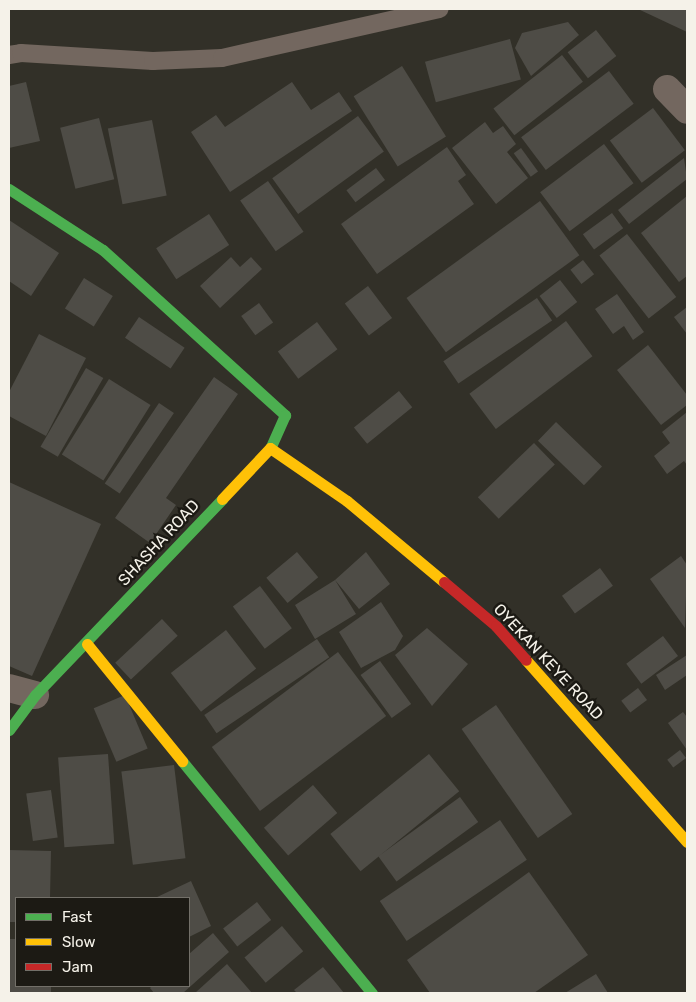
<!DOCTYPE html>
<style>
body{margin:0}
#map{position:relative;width:696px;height:1002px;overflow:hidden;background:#323028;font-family:Rubik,sans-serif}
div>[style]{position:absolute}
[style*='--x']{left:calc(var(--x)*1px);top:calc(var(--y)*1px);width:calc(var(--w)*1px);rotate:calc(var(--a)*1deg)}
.building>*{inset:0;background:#4e4c46;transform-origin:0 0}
.lane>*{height:18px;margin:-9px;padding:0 9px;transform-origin:9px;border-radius:9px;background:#73675f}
.street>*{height:28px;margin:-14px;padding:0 14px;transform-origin:14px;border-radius:14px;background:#73675f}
.fast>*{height:11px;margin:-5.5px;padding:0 5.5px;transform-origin:5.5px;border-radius:5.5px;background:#4caf50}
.slow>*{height:11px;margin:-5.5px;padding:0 5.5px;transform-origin:5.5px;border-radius:5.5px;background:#ffc107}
.jam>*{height:11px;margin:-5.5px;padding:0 5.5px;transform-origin:5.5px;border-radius:5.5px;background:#c62828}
span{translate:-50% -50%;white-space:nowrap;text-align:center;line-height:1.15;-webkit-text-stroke:5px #1c1a14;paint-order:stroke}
.street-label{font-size:16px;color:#f5f2e9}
.frame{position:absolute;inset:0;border:10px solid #f5f2e9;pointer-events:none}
.legend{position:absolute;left:15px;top:897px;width:175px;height:90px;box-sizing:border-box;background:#1c1a14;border:1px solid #737069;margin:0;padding:6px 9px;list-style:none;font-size:15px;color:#f5f2e9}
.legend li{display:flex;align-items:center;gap:10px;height:25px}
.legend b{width:25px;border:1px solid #737069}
</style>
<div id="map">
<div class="building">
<div style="clip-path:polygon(638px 9px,687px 9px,687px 32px)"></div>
<div style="clip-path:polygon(568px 22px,579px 35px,531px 76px,515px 48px,522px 33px)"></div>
<div style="left:596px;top:30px;width:33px;height:36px;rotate:52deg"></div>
<div style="left:510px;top:39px;width:42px;height:88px;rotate:75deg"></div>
<div style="left:562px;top:55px;width:34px;height:87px;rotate:52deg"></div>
<div style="left:402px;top:66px;width:83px;height:57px;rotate:58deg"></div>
<div style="left:609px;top:71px;width:41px;height:110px;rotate:53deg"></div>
<div style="clip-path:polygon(26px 82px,40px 141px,9px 148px,9px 86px)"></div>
<div style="clip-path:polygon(292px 82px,311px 110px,339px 92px,352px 111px,230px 192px,191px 132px,216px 115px,225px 127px)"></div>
<div style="left:653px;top:108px;width:53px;height:54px;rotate:53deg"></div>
<div style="left:358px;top:116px;width:44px;height:106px;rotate:54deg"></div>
<div style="left:99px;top:118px;width:63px;height:40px;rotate:76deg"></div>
<div style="left:152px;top:120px;width:77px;height:45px;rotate:79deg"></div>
<div style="clip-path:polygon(485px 122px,493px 133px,503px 126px,516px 144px,507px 152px,528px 178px,496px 204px,452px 148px)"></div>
<div style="left:604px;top:144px;width:49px;height:80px;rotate:53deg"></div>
<div style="clip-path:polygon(447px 147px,466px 175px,458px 181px,474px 204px,377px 274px,341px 224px)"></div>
<div style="left:521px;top:148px;width:29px;height:9px;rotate:54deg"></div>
<div style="clip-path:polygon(684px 158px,687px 179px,629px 224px,618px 210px)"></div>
<div style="left:376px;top:168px;width:15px;height:37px;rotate:53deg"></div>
<div style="left:268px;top:181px;width:62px;height:34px;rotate:55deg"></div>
<div style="clip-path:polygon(687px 196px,687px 276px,679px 282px,641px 233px)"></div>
<div style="left:540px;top:201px;width:67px;height:165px;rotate:54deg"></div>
<div style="left:612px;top:213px;width:19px;height:36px;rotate:54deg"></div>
<div style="left:209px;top:214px;width:37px;height:63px;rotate:57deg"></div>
<div style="clip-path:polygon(9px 220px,59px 253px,31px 296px,9px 281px)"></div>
<div style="left:627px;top:234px;width:80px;height:35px;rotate:52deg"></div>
<div style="clip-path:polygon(231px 257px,240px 267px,251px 257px,262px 269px,220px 308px,200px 286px)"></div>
<div style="left:583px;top:260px;width:18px;height:16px;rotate:52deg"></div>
<div style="left:84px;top:278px;width:34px;height:36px;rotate:32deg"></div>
<div style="left:560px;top:280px;width:28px;height:26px;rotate:52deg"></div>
<div style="left:368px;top:286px;width:40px;height:29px;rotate:53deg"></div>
<div style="clip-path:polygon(617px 294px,644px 332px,633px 340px,624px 326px,613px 334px,595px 309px)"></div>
<div style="left:537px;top:298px;width:27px;height:113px;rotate:56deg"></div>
<div style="left:259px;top:303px;width:24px;height:22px;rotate:54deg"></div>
<div style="clip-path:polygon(687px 307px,687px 334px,674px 317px)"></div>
<div style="left:139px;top:317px;width:55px;height:25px;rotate:34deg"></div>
<div style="left:566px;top:321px;width:44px;height:121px;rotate:53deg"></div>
<div style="left:317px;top:322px;width:34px;height:49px;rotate:53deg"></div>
<div style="clip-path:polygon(39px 334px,86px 358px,46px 436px,9px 416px,9px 392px)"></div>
<div style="clip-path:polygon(648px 345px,687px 395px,687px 405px,661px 425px,617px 370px)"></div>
<div style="left:86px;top:368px;width:20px;height:91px;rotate:30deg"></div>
<div style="clip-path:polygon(214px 377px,238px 394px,166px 498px,176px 505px,150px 543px,115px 518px)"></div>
<div style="left:109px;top:379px;width:49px;height:89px;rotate:32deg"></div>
<div style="left:399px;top:391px;width:21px;height:58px;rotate:51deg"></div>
<div style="left:159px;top:403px;width:18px;height:97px;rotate:34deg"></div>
<div style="clip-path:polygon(687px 412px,687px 465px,684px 461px,667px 474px,654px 456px,670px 443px,662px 432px)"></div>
<div style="left:556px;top:422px;width:64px;height:26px;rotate:44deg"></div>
<div style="left:534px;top:443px;width:30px;height:78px;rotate:46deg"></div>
<div style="clip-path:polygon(9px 482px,101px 524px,32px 676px,9px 666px)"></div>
<div style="left:297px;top:552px;width:33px;height:40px;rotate:50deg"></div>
<div style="clip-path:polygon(366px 552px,390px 584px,359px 609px,335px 580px,356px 614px,315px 639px,295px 605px,335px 580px)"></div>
<div style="clip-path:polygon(681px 556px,687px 565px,685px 628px,650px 579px)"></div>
<div style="left:600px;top:568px;width:22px;height:47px;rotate:54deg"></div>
<div style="left:260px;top:586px;width:53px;height:34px;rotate:53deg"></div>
<div style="clip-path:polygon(381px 602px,403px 636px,395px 650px,361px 668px,339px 632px)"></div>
<div style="left:162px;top:619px;width:23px;height:64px;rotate:47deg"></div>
<div style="clip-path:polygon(427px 628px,468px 664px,432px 706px,395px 655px)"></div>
<div style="left:226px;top:630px;width:49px;height:70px;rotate:52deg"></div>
<div style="left:663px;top:636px;width:25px;height:46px;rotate:53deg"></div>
<div style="left:317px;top:639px;width:22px;height:136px;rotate:56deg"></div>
<div style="left:338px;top:652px;width:80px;height:158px;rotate:53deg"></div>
<div style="clip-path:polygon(687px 655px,687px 675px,665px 690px,656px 675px)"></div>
<div style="left:380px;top:661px;width:53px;height:24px;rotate:54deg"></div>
<div style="left:638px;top:688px;width:15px;height:21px;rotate:53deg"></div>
<div style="left:125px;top:695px;width:58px;height:34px;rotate:67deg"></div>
<div style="left:496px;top:705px;width:133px;height:42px;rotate:55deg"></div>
<div style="clip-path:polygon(683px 712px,687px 717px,687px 750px,668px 723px)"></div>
<div style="left:680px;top:750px;width:10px;height:16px;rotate:53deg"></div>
<div style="left:108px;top:754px;width:90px;height:50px;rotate:86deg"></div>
<div style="left:429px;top:754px;width:48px;height:127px;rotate:51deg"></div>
<div style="left:174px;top:765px;width:94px;height:53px;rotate:83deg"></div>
<div style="left:313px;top:785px;width:37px;height:65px;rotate:49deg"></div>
<div style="left:51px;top:790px;width:48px;height:25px;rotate:82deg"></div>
<div style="left:460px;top:797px;width:31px;height:101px;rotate:54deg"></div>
<div style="left:500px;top:820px;width:48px;height:145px;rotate:56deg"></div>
<div style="clip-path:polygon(9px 850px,51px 851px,50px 898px,16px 898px,16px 922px,9px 922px)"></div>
<div style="clip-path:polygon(529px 872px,588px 955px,534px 993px,430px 993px,407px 960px)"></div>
<div style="clip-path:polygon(191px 881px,211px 926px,189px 937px,189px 898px,155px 898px)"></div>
<div style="left:257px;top:902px;width:23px;height:43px;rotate:52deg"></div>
<div style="left:282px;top:926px;width:33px;height:49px;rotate:50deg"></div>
<div style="clip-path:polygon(213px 933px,229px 952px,183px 993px,154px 993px,150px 988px,152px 986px,189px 986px,189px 954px)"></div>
<div style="clip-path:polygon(9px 939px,16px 939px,16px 986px,51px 986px,51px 993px,9px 993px)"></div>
<div style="clip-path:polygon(227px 964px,252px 993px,195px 993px)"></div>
<div style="clip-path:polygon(323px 967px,344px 993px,297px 993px,294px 990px)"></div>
<div style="clip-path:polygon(596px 974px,608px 993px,565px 993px)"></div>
</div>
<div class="lane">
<div style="--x:9;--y:55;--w:12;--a:-9"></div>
<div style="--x:21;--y:53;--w:132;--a:3.5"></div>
<div style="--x:153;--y:61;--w:69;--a:-2.5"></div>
<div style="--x:222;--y:58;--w:223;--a:-12.7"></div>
</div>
<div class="street">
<div style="--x:667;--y:89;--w:29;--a:46"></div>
<div style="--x:9;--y:688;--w:27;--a:15"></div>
</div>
<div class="fast">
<div style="--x:9;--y:189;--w:112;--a:33"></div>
<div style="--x:103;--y:250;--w:246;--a:42.2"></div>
<div style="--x:285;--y:415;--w:36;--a:114"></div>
<div style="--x:9;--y:730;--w:44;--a:-53.4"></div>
<div style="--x:35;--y:695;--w:271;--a:-46.3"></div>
<div style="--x:182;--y:761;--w:300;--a:50.7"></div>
</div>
<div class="slow">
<div style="--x:222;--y:499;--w:70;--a:-46.7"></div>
<div style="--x:270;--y:448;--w:93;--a:34.5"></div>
<div style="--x:347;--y:501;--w:126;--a:39.9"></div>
<div style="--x:87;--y:644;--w:151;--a:50.9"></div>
<div style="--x:526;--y:660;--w:243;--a:48.5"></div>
</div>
<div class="jam">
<div style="--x:444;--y:582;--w:68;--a:40.2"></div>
<div style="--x:496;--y:626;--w:45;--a:48.6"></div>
</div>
<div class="street-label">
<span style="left:159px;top:543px;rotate:-47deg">SHASHA ROAD</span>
<span style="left:548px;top:662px;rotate:47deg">OYEKAN KEYE ROAD</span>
</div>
<div class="frame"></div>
<ul class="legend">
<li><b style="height:6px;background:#4caf50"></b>Fast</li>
<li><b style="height:6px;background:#ffc107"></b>Slow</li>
<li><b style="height:6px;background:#c62828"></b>Jam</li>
</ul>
</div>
